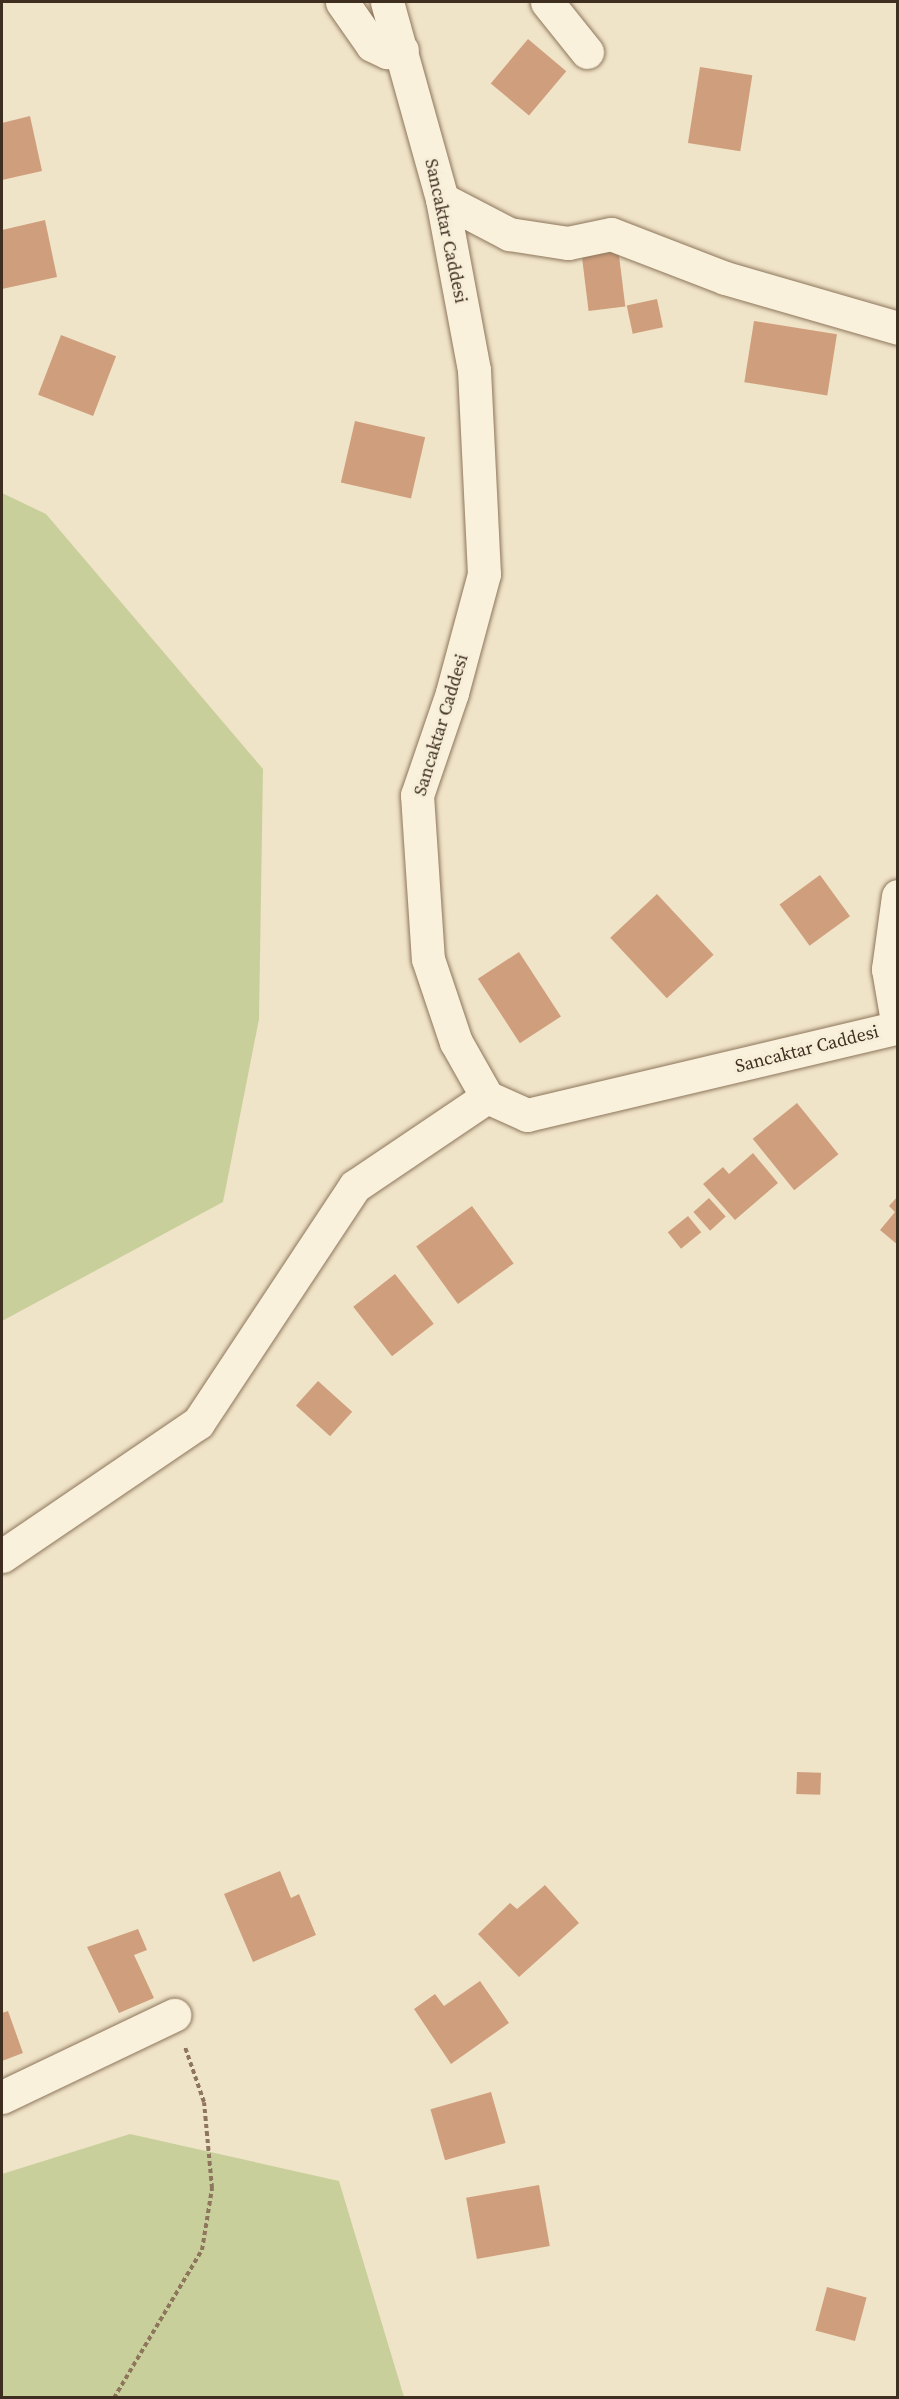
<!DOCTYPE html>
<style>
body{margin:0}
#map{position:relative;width:899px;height:2399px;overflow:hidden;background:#f0e4c8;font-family:"Source Serif 4",serif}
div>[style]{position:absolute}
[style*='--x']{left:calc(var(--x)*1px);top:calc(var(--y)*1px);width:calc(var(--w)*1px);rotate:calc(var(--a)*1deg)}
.green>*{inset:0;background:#c9cf9b}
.building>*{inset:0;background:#cf9f7d;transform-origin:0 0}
.path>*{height:4px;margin-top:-2px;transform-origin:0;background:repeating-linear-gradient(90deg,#8d765c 0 4.5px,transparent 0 7.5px)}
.roads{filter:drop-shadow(0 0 2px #8d765c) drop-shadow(0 0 2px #8d765c)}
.street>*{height:33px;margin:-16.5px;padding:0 16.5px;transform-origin:16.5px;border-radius:16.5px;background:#faf1dc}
.secondary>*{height:33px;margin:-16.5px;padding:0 16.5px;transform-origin:16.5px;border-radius:16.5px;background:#faf1dc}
span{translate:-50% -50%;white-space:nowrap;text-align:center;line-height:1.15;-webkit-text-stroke:6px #f7eed8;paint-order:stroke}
.street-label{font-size:18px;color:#3d2e20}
.frame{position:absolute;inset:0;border:3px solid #3d2e20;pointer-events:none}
</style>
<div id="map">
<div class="green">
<div style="clip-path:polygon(2px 493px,46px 514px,263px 769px,259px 1019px,223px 1202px,2px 1321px)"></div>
<div style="clip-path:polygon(130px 2134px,339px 2181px,404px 2397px,2px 2397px,2px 2174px)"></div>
</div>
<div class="building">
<div style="left:528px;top:39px;width:50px;height:58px;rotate:40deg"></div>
<div style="left:700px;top:67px;width:53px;height:77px;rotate:9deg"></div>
<div style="clip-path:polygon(30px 116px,42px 171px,2px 180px,2px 123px)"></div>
<div style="clip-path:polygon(45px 220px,57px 277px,2px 289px,2px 230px)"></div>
<div style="left:618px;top:247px;width:60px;height:37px;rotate:83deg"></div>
<div style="left:657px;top:299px;width:29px;height:31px;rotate:78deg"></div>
<div style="left:754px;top:321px;width:84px;height:62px;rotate:9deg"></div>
<div style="left:61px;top:335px;width:59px;height:64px;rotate:21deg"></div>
<div style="left:355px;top:421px;width:72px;height:63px;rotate:13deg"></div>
<div style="left:820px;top:875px;width:51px;height:50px;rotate:54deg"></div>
<div style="left:657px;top:894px;width:83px;height:64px;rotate:47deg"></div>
<div style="left:519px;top:952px;width:77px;height:49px;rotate:57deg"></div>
<div style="left:797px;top:1103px;width:66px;height:57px;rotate:51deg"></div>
<div style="clip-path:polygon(753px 1153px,778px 1183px,735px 1220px,703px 1184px,723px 1167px,729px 1174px)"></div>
<div style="clip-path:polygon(898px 1196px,898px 1245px,880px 1230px,895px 1212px,889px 1206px)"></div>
<div style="left:709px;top:1198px;width:25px;height:21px;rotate:48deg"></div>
<div style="left:472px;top:1206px;width:71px;height:69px;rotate:54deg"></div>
<div style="left:688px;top:1216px;width:21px;height:26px;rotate:51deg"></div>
<div style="left:395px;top:1274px;width:63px;height:53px;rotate:52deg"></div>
<div style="left:318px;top:1381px;width:46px;height:33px;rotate:42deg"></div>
<div style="left:797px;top:1772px;width:24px;height:22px;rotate:2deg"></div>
<div style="clip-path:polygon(280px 1871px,291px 1898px,299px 1894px,316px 1935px,253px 1962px,224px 1894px)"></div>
<div style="clip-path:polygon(545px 1885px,579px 1923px,519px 1977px,478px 1934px,510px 1903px,517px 1909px)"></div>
<div style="clip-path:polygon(138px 1929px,147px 1950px,134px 1955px,154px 1998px,119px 2013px,87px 1947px)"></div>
<div style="clip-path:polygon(480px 1981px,509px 2023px,451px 2064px,414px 2009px,435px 1994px,444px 2006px)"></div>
<div style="clip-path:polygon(8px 2011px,23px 2053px,2px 2061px,2px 2013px)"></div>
<div style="left:491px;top:2092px;width:53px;height:63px;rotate:74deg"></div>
<div style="left:539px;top:2185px;width:62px;height:74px;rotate:80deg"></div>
<div style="left:827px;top:2287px;width:41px;height:45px;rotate:15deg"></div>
</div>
<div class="path">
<div style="--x:114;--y:2398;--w:172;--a:-59.3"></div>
<div style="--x:202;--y:2250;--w:63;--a:-80.8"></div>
<div style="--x:212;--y:2188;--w:86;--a:-95.3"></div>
<div style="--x:204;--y:2102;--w:58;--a:-109.1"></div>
</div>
<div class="roads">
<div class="street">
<div style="--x:342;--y:2;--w:52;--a:55.1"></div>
<div style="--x:372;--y:45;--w:17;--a:25"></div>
<div style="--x:387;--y:52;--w:15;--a:-8"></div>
<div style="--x:547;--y:2;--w:64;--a:51.3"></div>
<div style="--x:442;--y:199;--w:76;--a:27.6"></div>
<div style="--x:509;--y:234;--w:60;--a:8.7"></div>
<div style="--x:568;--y:243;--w:44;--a:-11.8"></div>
<div style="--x:611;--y:234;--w:122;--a:21.1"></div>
<div style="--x:725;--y:278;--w:180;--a:16.1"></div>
<div style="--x:898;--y:896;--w:74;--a:97.8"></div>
<div style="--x:888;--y:969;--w:59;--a:80.2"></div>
<div style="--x:2;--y:1556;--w:237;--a:-34.2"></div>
<div style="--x:198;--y:1423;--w:284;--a:-56.5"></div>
<div style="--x:355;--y:1186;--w:159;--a:-34"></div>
<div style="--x:2;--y:2097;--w:191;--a:-25.5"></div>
</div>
<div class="secondary">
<div style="--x:387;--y:2;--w:205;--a:74.4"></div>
<div style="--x:442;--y:199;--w:174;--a:79.4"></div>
<div style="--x:474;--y:370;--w:204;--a:87.2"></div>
<div style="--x:484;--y:574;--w:123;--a:105.1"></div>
<div style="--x:452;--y:693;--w:108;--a:108.9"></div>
<div style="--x:417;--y:795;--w:164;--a:86.2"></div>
<div style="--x:428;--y:959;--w:88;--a:71.4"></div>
<div style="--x:456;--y:1042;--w:63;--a:60.6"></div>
<div style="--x:487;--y:1097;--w:44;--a:24.2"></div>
<div style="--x:527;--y:1115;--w:381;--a:-13.3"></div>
</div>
</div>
<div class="street-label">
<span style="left:446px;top:231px;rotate:78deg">Sancaktar Caddesi</span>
<span style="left:441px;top:725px;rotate:-73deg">Sancaktar Caddesi</span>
<span style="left:807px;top:1049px;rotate:-14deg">Sancaktar Caddesi</span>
</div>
<div class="frame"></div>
</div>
